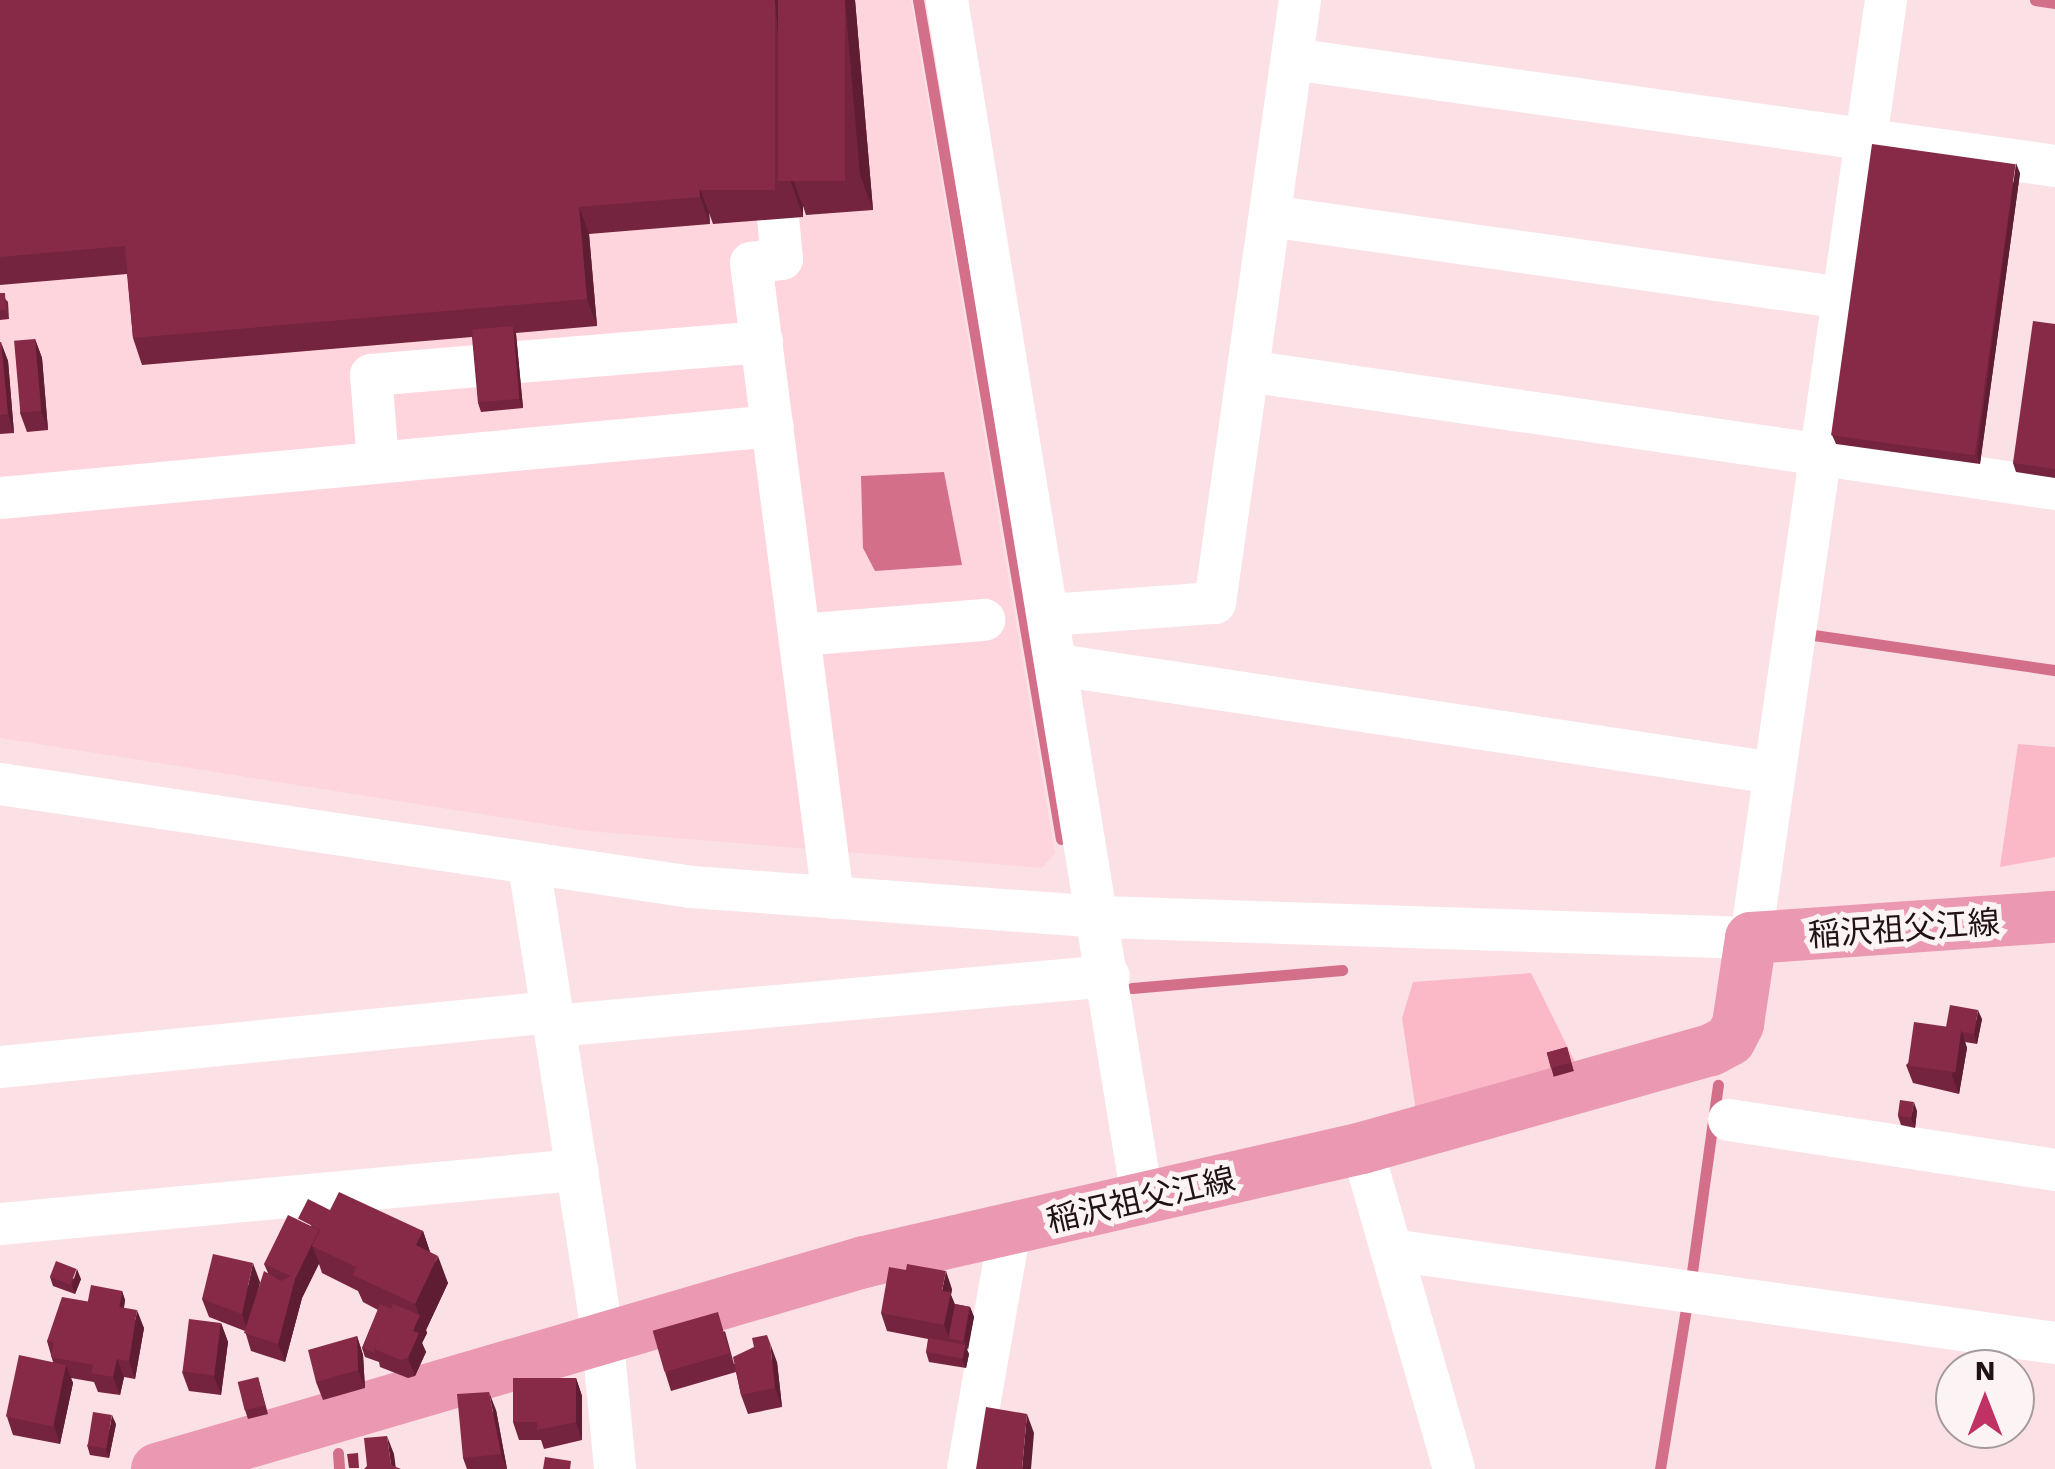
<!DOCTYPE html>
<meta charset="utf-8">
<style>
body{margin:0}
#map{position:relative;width:2055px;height:1469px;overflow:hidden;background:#fbe1e6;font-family:"Work Sans","Noto Sans JP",sans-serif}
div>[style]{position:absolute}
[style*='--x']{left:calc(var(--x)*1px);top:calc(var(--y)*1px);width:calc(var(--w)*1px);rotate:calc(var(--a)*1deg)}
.built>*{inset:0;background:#fed5dd}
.green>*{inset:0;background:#fbb8c7}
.water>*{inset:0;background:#d46f8a}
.stream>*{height:11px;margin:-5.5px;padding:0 5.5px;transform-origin:5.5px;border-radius:5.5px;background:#d46f8a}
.minor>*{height:42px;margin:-21px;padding:0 21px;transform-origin:21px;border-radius:21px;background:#fff}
.major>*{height:52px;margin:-26px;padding:0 26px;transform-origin:26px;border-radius:26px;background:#eb99b2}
.wall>*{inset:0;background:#74243e;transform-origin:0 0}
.shaded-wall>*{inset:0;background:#5e1d32}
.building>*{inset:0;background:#872a48;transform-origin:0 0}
span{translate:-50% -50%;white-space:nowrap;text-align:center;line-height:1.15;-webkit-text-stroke:10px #fcf3f5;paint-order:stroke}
.street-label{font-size:32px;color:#201215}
.north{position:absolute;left:1935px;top:1349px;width:100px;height:100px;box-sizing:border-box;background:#fcf3f5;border:2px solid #a4999b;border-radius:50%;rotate:0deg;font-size:28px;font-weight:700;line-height:40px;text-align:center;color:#201215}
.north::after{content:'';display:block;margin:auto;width:35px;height:45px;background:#bf3263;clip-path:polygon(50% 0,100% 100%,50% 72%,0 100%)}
</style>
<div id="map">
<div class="built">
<div style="clip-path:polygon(0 0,911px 0,1055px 853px,1042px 868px,588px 831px,0 738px)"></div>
</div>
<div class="green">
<div style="clip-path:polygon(2018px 744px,2055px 747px,2055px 857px,2000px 867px)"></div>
<div style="clip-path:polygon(1531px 973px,1580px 1072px,1417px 1118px,1402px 1018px,1413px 982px)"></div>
</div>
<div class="water">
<div style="clip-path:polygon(944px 472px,962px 565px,875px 571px,863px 548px,861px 476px)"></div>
</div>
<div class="stream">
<div style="--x:918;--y:0;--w:851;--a:80.33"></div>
<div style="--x:2035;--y:0;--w:20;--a:9"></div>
<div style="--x:1807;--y:634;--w:251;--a:8.3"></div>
<div style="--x:1132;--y:988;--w:211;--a:-4.9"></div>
<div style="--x:1692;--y:1272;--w:189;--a:-82.1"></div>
<div style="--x:338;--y:1453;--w:16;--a:86"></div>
<div style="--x:1660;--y:1469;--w:163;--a:-80.8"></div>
</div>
<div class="minor">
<div style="--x:947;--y:0;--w:1214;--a:80.75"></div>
<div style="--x:1292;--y:59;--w:770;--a:7.98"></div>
<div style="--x:1270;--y:216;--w:579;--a:8.14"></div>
<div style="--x:778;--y:218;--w:41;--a:84.4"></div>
<div style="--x:782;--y:259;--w:31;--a:173"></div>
<div style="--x:751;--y:263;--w:640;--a:82.64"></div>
<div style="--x:519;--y:362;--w:244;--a:-4.7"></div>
<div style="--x:1248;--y:371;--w:816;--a:8.32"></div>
<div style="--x:378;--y:462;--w:87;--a:-94.6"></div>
<div style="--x:371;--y:375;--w:107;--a:-4.8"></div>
<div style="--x:0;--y:498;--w:776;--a:-5.32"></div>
<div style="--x:1050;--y:615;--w:165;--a:-4.2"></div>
<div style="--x:1215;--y:603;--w:609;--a:-81.98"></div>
<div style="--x:800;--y:635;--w:185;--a:-4.7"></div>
<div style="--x:1058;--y:665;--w:724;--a:8.58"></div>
<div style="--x:0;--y:784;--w:700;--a:8.47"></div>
<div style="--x:692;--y:887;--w:410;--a:4.2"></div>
<div style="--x:1101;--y:917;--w:650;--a:1.85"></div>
<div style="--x:1751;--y:938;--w:948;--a:-81.81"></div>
<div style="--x:529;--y:865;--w:474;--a:81.1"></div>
<div style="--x:602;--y:1333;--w:137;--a:84.5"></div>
<div style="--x:554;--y:1026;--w:557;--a:-5.15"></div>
<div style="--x:0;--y:1067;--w:555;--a:-5.69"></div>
<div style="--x:1729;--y:1120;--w:330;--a:8.7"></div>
<div style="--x:1362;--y:1148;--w:334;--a:74"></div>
<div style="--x:0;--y:1224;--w:580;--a:-5.35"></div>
<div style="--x:1391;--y:1250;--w:670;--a:7.97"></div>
<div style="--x:968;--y:1469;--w:244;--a:-80.1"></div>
</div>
<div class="major">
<div style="--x:157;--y:1469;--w:737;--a:-16.32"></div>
<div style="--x:864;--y:1262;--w:511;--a:-12.89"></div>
<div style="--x:1362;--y:1148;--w:362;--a:-15.7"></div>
<div style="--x:1711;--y:1050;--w:21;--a:-28"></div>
<div style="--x:1730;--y:1040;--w:18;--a:-63"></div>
<div style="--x:1738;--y:1024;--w:87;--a:-81.4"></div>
<div style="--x:1751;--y:938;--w:305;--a:-4"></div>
</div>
<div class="wall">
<div style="clip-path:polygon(0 0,855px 0,873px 210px,806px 215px,803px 206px,803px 217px,713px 224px,709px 213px,710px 224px,589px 234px,597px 326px,516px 333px,523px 408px,481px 412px,478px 403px,472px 337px,142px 365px,133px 338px,127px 274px,0 285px)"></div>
<div style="clip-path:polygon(2020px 173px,1980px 464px,1836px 444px,1832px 435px)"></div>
<div style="clip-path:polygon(0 293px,8px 302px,9px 319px,0 320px)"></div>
<div style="clip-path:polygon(2055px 324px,2055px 478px,2016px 472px,2013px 463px)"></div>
<div style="clip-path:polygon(35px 339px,42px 358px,48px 430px,27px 432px,20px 413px)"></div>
<div style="clip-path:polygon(0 342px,8px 361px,14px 433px,0 434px)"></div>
<div style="clip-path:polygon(1982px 1019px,1977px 1044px,1965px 1042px,1967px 1048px,1959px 1094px,1913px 1083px,1906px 1065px,1946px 1027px)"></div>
<div style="left:1567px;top:1047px;width:25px;height:21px;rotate:74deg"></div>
<div style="clip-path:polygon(1917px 1111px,1915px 1128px,1901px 1125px,1898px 1116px)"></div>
<div style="clip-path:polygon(330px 1210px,423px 1231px,430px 1252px,448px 1283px,426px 1330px,427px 1333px,422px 1343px,426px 1352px,415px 1376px,408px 1378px,380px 1367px,379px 1362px,365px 1357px,362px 1348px,378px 1310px,363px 1302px,358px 1291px,322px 1273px,319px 1264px,302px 1298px,285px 1362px,251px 1351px,245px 1331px,209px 1317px,202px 1299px,260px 1282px,257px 1295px,268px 1273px,264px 1264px)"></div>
<div style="clip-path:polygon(50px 1277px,81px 1279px,75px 1294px,53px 1286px)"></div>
<div style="clip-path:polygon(952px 1289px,951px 1295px,955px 1304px,970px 1307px,974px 1317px,967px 1350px,969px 1354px,966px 1368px,929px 1362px,926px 1352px,928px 1339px,887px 1331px,881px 1313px)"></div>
<div style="clip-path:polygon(122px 1291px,125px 1300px,124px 1308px,144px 1328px,135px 1379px,124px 1377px,120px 1395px,98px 1392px,94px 1382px,71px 1378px,73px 1383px,60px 1444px,13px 1435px,7px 1417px,53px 1362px,47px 1341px,88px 1302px)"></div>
<div style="clip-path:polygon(221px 1323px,228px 1342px,221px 1395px,189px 1391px,182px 1372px)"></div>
<div style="clip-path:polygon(725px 1331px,734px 1364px,777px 1362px,782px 1407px,748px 1414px,741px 1395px,736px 1372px,671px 1391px,665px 1372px)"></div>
<div style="clip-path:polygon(357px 1336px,363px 1355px,365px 1388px,323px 1400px,316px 1382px)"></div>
<div style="clip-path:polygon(258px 1377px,268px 1414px,248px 1419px,245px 1410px)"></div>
<div style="clip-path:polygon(576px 1378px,582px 1396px,582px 1440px,544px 1449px,541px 1440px,519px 1440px,513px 1422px)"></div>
<div style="clip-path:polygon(496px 1410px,507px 1469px,467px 1469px,463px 1458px)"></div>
<div style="clip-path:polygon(116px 1424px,109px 1458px,90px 1455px,87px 1445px)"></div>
</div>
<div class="shaded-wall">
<div style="clip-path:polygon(683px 0,700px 189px,709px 213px,710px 224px,700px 197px)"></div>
<div style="clip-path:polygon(775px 0,785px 0,793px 180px,803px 206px,803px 217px,791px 182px)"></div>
<div style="clip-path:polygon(845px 0,855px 0,873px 210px,860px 175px)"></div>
<div style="clip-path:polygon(2016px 163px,2020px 173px,1980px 464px,1977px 455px)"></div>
<div style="clip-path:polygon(579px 207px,589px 234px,597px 326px,587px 299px)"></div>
<div style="clip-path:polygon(513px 326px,516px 335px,523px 408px,519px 399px)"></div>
<div style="clip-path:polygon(35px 339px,42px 358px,48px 430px,41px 411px)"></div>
<div style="clip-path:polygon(1px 342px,8px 361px,14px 433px,8px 414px)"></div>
<div style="clip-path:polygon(1978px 1010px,1982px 1019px,1977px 1044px,1974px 1034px)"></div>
<div style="clip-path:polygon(1961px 1029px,1967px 1048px,1959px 1094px,1952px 1076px)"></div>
<div style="clip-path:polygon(1914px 1102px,1917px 1111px,1915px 1128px,1911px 1118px)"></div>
<div style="clip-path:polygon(319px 1230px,312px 1246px,319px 1263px,302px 1298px,285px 1362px,278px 1344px,295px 1279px)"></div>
<div style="clip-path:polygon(423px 1231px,432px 1258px,416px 1245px)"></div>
<div style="clip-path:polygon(438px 1256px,448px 1283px,426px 1330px,427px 1333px,422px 1343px,426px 1352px,415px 1376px,408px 1358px,413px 1331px,419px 1316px,415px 1304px)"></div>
<div style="clip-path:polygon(253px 1263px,260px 1282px,248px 1332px,242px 1314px)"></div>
<div style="clip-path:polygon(77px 1269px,81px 1279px,75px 1294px,72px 1285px)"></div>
<div style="clip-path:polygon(946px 1271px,952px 1289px,951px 1295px,957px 1311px,949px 1338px,944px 1325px,942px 1291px)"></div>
<div style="clip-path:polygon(122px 1291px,125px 1300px,121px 1323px,118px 1314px)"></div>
<div style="clip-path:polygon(970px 1307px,974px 1317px,968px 1350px,964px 1341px)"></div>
<div style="clip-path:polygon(137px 1310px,144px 1328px,135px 1379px,129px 1361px)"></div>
<div style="clip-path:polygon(221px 1323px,228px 1342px,221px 1395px,214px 1376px)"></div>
<div style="clip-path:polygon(357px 1336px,363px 1355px,365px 1388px,358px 1370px)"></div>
<div style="clip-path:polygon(770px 1343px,777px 1362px,782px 1407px,775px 1388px)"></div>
<div style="clip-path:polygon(965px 1345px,969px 1354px,966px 1368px,962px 1359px)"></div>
<div style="clip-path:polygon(117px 1359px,124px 1377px,120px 1395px,113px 1377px)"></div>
<div style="clip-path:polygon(66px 1365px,73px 1383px,60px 1444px,54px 1426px)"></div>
<div style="clip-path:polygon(576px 1378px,582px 1396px,582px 1440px,576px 1422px)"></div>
<div style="clip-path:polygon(489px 1392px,496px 1410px,507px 1469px,501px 1454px)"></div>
<div style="clip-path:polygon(1027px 1414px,1034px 1433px,1031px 1469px,1022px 1469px)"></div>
<div style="clip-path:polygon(112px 1415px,116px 1424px,109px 1458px,106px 1449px)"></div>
<div style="clip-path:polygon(387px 1436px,394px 1454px,396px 1469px,391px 1465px)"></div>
</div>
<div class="building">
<div style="clip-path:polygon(0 0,683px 0,700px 197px,579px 207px,587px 299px,133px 338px,125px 246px,0 257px)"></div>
<div style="left:683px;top:0;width:92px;height:190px"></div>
<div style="left:778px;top:0;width:67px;height:181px"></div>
<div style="left:1872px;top:144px;width:145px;height:294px;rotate:8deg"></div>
<div style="clip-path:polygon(0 293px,5px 293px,6px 310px,0 310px)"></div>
<div style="clip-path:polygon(2033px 321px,2055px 324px,2055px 469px,2013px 463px)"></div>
<div style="left:513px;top:326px;width:73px;height:41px;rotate:85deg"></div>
<div style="left:35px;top:339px;width:72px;height:21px;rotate:85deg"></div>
<div style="clip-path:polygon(0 342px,1px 342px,8px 414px,0 415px)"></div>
<div style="clip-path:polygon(1950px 1005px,1978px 1010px,1974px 1034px,1962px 1032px,1961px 1029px,1946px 1027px)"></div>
<div style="left:1914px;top:1022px;width:48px;height:44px;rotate:8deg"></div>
<div style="left:1567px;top:1047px;width:16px;height:21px;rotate:75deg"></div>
<div style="left:1900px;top:1100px;width:14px;height:16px;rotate:8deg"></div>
<div style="clip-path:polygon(339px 1192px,423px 1231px,416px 1245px,438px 1256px,415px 1304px,353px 1275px,356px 1267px,312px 1246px)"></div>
<div style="left:308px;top:1199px;width:25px;height:22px;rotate:27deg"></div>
<div style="clip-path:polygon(288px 1215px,319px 1230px,295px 1279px,278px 1344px,244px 1333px,264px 1271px,281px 1281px,291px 1276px,264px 1264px)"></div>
<div style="clip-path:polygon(213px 1254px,253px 1263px,242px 1314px,202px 1299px)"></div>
<div style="left:56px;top:1261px;width:22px;height:17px;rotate:21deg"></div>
<div style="clip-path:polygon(907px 1264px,946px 1271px,942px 1291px,951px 1292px,944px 1325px,881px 1313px,889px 1267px,906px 1270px)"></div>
<div style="left:91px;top:1285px;width:32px;height:17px;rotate:11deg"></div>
<div style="clip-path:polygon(62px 1297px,137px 1310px,129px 1361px,117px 1359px,113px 1377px,91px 1373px,93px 1365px,51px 1357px,54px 1342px,47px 1341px)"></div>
<div style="clip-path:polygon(380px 1304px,391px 1309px,374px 1349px,375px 1353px,362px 1348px)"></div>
<div style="clip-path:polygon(393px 1304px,420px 1315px,413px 1331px,419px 1333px,408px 1358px,401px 1360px,374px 1349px)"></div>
<div style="left:955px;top:1304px;width:15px;height:35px;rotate:11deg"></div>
<div style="left:718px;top:1312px;width:43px;height:68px;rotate:74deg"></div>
<div style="left:189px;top:1319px;width:32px;height:53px;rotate:7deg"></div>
<div style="clip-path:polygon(767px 1335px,770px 1343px,775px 1388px,741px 1395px,733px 1357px,754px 1347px,752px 1338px)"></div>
<div style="clip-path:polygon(357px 1336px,358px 1370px,316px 1382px,308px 1350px)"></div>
<div style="left:929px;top:1338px;width:37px;height:14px;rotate:11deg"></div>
<div style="left:19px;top:1355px;width:48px;height:63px;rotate:12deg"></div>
<div style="left:258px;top:1377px;width:29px;height:21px;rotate:76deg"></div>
<div style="clip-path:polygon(513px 1378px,576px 1378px,576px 1422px,537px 1430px,537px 1422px,513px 1422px)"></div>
<div style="clip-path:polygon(489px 1392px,501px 1454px,463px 1458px,457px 1394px)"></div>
<div style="clip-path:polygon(986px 1407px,1027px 1414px,1022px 1469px,976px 1469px)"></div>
<div style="left:93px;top:1412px;width:19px;height:34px;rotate:9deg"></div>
<div style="clip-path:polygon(387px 1436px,391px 1465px,401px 1469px,364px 1469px,367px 1466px,364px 1438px)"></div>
<div style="clip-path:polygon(358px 1453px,359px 1468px,349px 1468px,347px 1454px)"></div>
<div style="clip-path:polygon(545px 1457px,571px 1461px,570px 1469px,543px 1469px)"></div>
</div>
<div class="street-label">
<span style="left:1904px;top:929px;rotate:-4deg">稲沢祖父江線</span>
<span style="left:1141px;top:1200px;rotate:-13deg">稲沢祖父江線</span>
</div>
<div class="north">N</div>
</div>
